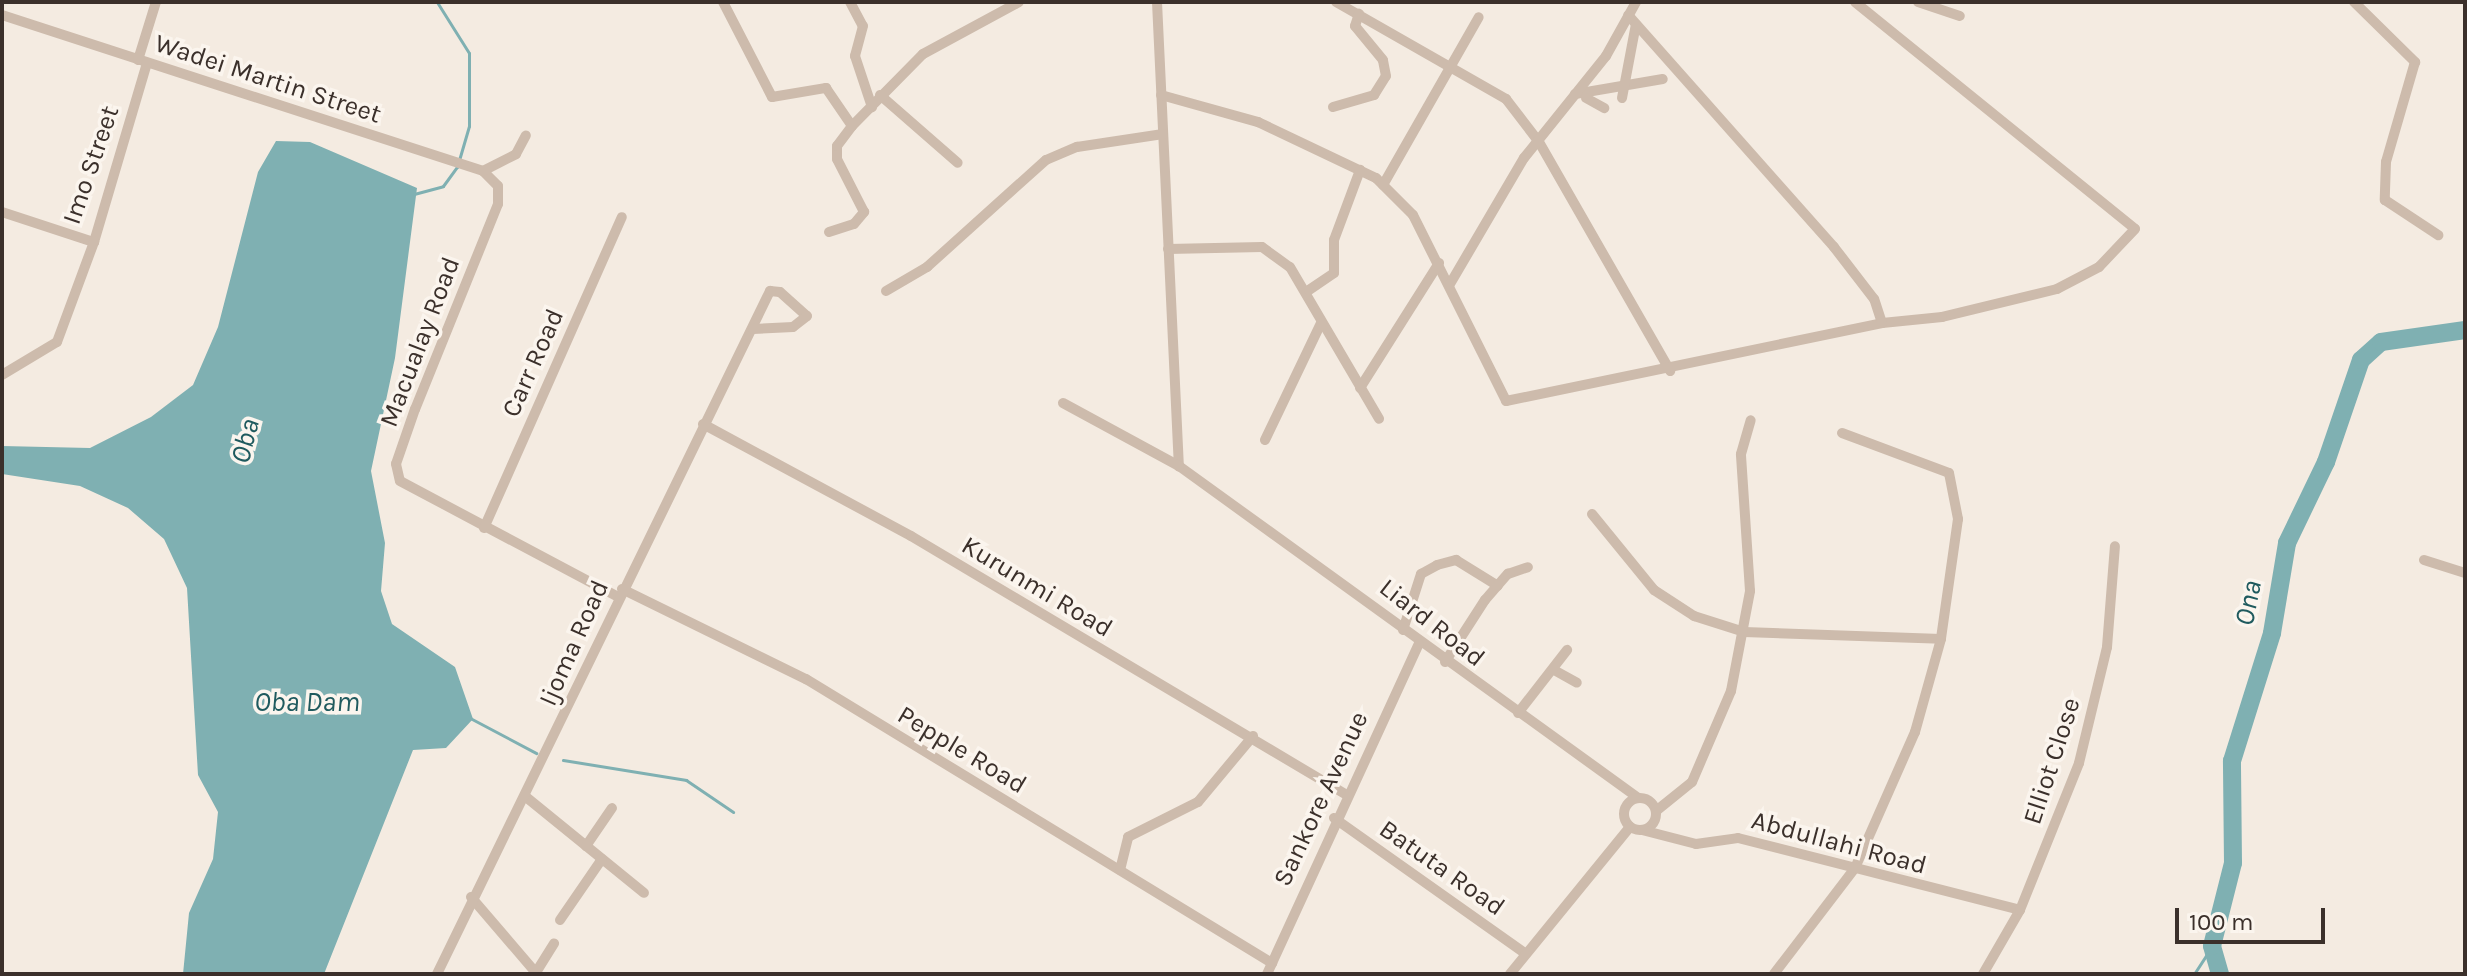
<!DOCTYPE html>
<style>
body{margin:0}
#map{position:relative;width:2467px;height:976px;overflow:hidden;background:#f4ebe1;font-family:Karla,sans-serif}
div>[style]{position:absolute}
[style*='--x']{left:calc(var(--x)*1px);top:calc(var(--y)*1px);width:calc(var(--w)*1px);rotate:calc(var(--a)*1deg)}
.water>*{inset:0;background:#7fb0b2}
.stream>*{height:3px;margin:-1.5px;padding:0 1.5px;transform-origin:1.5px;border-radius:1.5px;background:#7fb0b2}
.river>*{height:18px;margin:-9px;padding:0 9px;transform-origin:9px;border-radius:9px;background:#7fb0b2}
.minor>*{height:10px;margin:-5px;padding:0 5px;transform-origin:5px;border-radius:5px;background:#cdbbac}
.minor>.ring{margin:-5px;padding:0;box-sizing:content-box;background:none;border:10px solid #cdbbac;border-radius:50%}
span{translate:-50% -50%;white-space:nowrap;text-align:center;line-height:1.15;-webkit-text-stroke:7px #fbf5ee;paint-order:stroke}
.street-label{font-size:26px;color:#3b302b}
.water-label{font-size:28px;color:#1f5a5e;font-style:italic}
.frame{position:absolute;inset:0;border:4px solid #3b302b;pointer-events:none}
.scale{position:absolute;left:2175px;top:908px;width:150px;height:36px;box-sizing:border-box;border:4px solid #3b302b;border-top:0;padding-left:10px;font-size:24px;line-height:28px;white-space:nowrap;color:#3b302b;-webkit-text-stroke:6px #fbf5ee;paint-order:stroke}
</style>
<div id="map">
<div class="water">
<div style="clip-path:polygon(276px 141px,310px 142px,417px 188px,395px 358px,371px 471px,385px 543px,381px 591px,392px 624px,455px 667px,473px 719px,446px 748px,413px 750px,324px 974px,183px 974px,189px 913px,213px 859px,218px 812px,198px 775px,187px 588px,164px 539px,128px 508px,80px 486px,2px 474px,2px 446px,90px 448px,151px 417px,193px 385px,218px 327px,258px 172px)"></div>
</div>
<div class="stream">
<div style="--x:414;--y:194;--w:30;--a:-15"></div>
<div style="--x:443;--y:186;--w:24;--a:-54"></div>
<div style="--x:457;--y:167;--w:43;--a:-73.7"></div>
<div style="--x:469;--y:126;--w:73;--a:-90"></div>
<div style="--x:469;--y:53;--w:60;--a:-122.1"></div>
<div style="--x:470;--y:718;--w:75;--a:27.9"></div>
<div style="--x:563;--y:760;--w:125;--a:9.2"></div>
<div style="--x:686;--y:780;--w:57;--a:34.2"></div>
<div style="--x:2194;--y:974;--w:33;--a:-57"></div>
</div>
<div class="river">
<div style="--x:2220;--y:974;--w:29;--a:-106"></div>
<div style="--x:2212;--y:946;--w:86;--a:-75.8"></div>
<div style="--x:2233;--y:863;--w:102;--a:-90.6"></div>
<div style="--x:2232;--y:761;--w:134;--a:-72.6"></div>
<div style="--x:2272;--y:633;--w:91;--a:-80.5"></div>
<div style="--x:2287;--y:543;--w:90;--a:-64.3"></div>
<div style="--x:2326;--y:462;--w:108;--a:-71.1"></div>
<div style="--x:2361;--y:360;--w:27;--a:-42"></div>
<div style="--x:2381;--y:342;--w:85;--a:-8.1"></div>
</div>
<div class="minor">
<div style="--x:723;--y:2;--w:107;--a:62.7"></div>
<div style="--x:772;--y:97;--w:55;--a:-9.5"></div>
<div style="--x:826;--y:88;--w:46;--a:55.6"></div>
<div style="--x:850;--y:2;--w:27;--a:62"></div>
<div style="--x:863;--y:26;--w:31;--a:105"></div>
<div style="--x:855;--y:56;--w:54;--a:71.6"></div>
<div style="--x:1157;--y:2;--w:465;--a:87.3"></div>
<div style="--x:1179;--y:466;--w:565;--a:35.86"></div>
<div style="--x:1336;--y:2;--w:196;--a:29.7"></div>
<div style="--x:1506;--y:99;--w:54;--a:52.5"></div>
<div style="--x:1539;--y:142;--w:264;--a:60.2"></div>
<div style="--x:1855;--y:2;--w:360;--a:39"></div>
<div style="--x:2135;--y:229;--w:52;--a:133.5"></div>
<div style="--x:2099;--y:267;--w:47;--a:152.4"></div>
<div style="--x:2057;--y:289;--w:118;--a:166.3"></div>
<div style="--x:1942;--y:317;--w:60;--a:174.3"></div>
<div style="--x:1918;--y:2;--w:44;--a:18.4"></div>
<div style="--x:2354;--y:2;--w:86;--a:44.5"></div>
<div style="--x:2415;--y:62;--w:104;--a:106.2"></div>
<div style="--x:2386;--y:162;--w:38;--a:92"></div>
<div style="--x:2385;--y:200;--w:64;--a:33.4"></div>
<div style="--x:2;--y:15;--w:506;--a:17.97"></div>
<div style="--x:483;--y:171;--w:21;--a:45"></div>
<div style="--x:498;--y:186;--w:18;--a:90"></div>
<div style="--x:498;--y:204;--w:221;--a:112"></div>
<div style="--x:415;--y:409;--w:58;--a:109.1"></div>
<div style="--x:396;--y:464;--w:17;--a:77"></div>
<div style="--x:400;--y:481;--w:247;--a:28"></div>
<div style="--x:138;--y:60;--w:61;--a:-72.8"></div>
<div style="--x:1575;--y:94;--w:89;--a:-9.7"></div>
<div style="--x:880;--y:95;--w:103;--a:41.1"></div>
<div style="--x:1161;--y:95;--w:101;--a:15.6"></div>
<div style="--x:1258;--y:122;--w:131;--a:25.4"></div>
<div style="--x:1376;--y:178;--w:52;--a:45"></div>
<div style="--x:1413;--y:215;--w:208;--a:63.4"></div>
<div style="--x:1506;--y:401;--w:384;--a:-11.7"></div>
<div style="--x:1882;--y:323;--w:25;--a:-108"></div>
<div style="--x:1874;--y:299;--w:66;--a:-127.6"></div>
<div style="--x:1834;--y:247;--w:310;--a:-131.6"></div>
<div style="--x:1586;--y:98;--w:21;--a:29"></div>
<div style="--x:1622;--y:98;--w:75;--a:-79.3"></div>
<div style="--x:1333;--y:107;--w:43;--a:-16.3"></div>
<div style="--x:1374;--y:95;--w:22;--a:-58"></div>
<div style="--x:1386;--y:76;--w:16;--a:-101"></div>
<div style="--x:1383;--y:60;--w:44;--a:-129.5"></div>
<div style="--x:1355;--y:26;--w:13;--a:-72"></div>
<div style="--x:483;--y:171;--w:37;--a:-27"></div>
<div style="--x:516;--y:154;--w:21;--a:-62"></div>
<div style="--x:1383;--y:185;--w:193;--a:-60.3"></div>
<div style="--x:2;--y:212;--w:97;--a:18.1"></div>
<div style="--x:94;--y:242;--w:187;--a:-73.5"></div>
<div style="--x:829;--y:232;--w:26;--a:-18"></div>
<div style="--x:854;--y:224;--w:16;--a:-50"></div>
<div style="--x:864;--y:212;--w:59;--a:-117"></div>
<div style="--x:837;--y:159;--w:13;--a:-90"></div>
<div style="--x:837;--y:146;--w:25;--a:-53"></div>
<div style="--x:852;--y:126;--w:101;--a:-45.4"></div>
<div style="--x:923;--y:54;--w:109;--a:-28.4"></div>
<div style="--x:1168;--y:249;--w:94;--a:-1.2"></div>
<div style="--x:1262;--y:247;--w:34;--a:36"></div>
<div style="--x:1290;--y:267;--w:176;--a:59.6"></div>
<div style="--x:1450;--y:284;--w:146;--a:-59.6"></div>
<div style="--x:1524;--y:158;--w:131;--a:-51.2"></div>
<div style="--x:1606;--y:56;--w:62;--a:-60.9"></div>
<div style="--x:1309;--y:290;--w:30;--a:-34"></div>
<div style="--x:1334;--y:273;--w:33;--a:-90"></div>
<div style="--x:1334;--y:240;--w:75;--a:-69.6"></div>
<div style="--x:886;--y:291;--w:48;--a:-30.3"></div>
<div style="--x:927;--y:267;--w:160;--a:-42"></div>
<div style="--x:1046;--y:160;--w:34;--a:-23"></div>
<div style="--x:1077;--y:147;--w:87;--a:-8.6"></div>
<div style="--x:2;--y:375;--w:64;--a:-31"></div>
<div style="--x:57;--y:342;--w:107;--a:-69.7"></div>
<div style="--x:1360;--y:388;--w:148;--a:-57.7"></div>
<div style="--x:1063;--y:403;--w:132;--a:28.5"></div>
<div style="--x:703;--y:424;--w:236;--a:28.3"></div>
<div style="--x:911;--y:536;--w:505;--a:30.73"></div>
<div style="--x:1842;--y:433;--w:114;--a:20.5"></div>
<div style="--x:1949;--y:473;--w:47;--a:78.9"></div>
<div style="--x:1958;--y:519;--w:121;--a:98.1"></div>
<div style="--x:1265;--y:440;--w:130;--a:-64.4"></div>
<div style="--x:1592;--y:514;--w:98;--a:50.8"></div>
<div style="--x:1654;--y:590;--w:48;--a:33"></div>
<div style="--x:1694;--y:616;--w:52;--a:17.7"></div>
<div style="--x:1744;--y:632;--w:197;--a:2"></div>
<div style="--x:1941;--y:639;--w:97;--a:105.6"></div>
<div style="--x:1915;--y:732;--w:149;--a:113.8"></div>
<div style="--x:1855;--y:868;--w:133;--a:127.4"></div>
<div style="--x:484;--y:528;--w:340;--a:-66.1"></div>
<div style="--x:2424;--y:560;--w:43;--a:17.6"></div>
<div style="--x:622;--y:589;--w:205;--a:26.1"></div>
<div style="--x:806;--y:679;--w:546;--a:31.36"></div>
<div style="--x:1403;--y:630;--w:59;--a:-72.2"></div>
<div style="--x:1421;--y:574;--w:18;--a:-29"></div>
<div style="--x:1437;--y:565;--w:20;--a:-15"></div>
<div style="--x:1456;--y:560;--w:49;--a:31.8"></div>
<div style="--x:1445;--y:662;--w:74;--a:-57.2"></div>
<div style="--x:1485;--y:600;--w:35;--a:-49"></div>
<div style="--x:1508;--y:574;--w:21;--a:-19"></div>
<div style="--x:1554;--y:670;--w:26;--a:29"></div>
<div style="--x:1518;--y:713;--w:80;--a:-52.1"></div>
<div style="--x:526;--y:797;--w:152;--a:39.1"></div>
<div class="ring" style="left:1624px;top:798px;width:22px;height:22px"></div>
<div style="--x:1656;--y:811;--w:46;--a:-38.9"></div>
<div style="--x:1692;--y:782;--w:99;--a:-66.8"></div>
<div style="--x:1731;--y:691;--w:102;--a:-79.2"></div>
<div style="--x:1750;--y:591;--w:137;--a:-93.8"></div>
<div style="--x:1741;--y:454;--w:35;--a:-74"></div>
<div style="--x:1334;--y:818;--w:235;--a:35.3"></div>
<div style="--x:1642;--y:830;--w:56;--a:14.5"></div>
<div style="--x:1696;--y:844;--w:42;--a:-8.1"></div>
<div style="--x:1738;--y:838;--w:291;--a:14.3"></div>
<div style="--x:586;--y:846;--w:46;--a:-55.6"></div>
<div style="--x:1120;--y:870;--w:34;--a:-76"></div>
<div style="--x:1128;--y:837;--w:78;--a:-26.6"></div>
<div style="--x:1198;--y:802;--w:86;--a:-50.2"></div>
<div style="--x:471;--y:897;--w:101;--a:49.4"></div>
<div style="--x:560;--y:920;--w:74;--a:-55.5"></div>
<div style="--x:437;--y:974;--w:760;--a:-64.01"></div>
<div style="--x:770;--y:291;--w:10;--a:6"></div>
<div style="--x:780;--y:292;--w:36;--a:42"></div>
<div style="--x:807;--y:316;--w:18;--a:142"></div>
<div style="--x:793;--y:327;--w:40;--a:177.1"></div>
<div style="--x:535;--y:974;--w:36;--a:-58"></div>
<div style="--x:1267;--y:974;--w:363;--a:-65.3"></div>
<div style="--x:1510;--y:974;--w:190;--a:-50.8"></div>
<div style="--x:1983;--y:974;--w:74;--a:-60"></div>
<div style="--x:2020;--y:910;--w:158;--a:-68.1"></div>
<div style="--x:2079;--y:763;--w:119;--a:-76.4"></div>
<div style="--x:2107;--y:647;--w:101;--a:-85.5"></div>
</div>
<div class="street-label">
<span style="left:268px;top:79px;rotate:18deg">Wadei Martin Street</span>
<span style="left:91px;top:165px;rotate:-71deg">Imo Street</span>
<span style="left:420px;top:342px;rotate:-69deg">Macualay Road</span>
<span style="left:533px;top:363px;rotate:-66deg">Carr Road</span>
<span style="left:1037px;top:587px;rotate:31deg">Kurunmi Road</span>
<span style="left:1432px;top:623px;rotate:38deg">Liard Road</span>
<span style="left:574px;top:643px;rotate:-66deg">Ijoma Road</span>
<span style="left:962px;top:750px;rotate:31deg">Pepple Road</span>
<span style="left:2052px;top:761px;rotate:-72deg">Elliot Close</span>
<span style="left:1321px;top:799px;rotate:-65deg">Sankore Avenue</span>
<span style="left:1839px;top:843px;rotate:15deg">Abdullahi Road</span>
<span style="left:1442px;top:868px;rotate:35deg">Batuta Road</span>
</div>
<div class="water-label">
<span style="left:245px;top:441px;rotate:-76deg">Oba</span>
<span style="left:2248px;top:603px;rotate:-79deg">Ona</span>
<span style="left:307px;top:702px">Oba Dam</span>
</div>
<div class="frame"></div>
<div class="scale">100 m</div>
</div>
